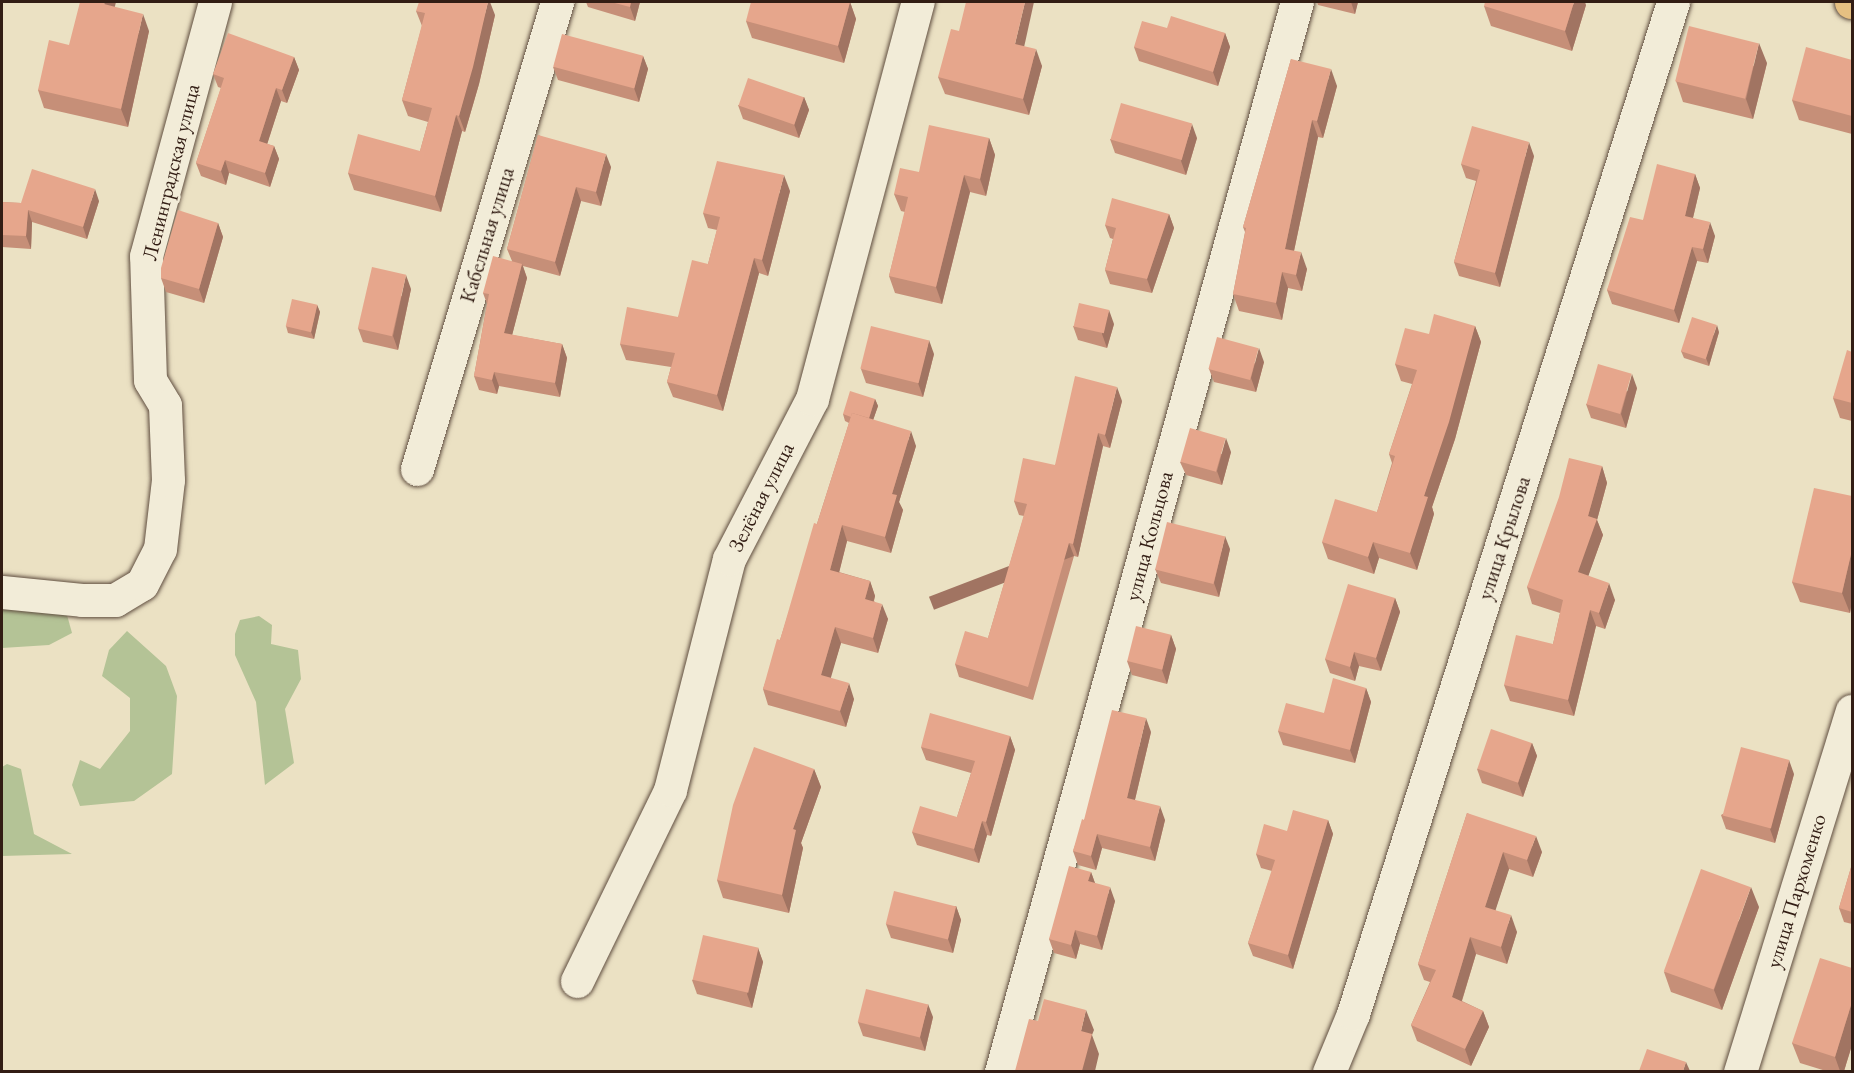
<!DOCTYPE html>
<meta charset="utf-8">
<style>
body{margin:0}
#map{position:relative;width:1854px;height:1073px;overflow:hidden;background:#ebe1c3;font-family:"EB Garamond",serif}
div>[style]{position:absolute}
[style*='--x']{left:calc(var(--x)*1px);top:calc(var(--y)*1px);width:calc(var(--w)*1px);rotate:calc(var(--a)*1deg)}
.green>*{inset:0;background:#b4c396}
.roads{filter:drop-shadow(0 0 2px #604e40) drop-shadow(0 0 2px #604e40)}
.minor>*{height:33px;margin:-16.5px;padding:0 16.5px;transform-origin:16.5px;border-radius:16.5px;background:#f2ecd8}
.major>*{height:33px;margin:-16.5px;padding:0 16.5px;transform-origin:16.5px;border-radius:16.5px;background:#e6c082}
.wall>*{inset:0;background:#c68f78}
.shaded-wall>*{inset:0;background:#a17462;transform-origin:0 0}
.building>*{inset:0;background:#e6a68c;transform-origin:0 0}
span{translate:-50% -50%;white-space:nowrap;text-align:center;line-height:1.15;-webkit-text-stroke:5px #f2ecd8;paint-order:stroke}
.street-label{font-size:21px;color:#321d14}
.frame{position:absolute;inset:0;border:3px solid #321d14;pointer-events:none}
</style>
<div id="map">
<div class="green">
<div style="clip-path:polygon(2px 605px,67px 615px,72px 633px,49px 645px,2px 648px)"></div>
<div style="clip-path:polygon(259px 616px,272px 625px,271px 644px,298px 650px,301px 679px,285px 709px,294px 763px,265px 785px,256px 702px,235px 655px,235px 634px,240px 620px)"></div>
<div style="clip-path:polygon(127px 631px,166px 666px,177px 696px,172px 774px,134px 801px,80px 806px,72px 785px,80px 760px,100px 769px,130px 731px,130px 698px,102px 676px,109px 650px)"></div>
<div style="clip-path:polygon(7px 764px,21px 769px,34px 834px,72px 854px,2px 856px,2px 767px)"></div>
</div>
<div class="roads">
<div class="minor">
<div style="--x:417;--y:469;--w:488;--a:-73.3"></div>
<div style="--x:2;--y:592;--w:80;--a:5.7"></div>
<div style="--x:82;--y:600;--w:33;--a:0"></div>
<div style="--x:115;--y:600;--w:31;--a:-31"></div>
<div style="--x:142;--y:584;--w:39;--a:-63"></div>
<div style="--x:160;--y:549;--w:69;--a:-83.4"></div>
<div style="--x:168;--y:480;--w:75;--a:-92.3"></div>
<div style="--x:165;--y:405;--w:29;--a:-121"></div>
<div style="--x:150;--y:380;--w:124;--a:-91.8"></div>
<div style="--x:146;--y:256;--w:263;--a:-74.8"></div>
<div style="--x:577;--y:981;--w:212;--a:-64"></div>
<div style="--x:670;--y:790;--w:238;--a:-75.7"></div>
<div style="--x:729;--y:559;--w:180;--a:-62.6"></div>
<div style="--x:812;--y:399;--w:411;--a:-75.1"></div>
<div style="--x:1001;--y:1072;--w:1110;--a:-74.54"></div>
<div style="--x:1329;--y:1072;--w:63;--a:-67.5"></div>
<div style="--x:1353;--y:1014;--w:1061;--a:-72.45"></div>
<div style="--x:1740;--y:1072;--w:378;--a:-72.8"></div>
</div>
<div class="major">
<div style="--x:1851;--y:2;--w:1;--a:0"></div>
</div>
</div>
<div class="wall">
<div style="clip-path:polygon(586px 2px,640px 2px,635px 21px,588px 7px)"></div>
<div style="clip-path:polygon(850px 2px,856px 19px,844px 63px,752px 38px,746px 21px)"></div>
<div style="clip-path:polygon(1317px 2px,1358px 2px,1355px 14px,1318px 5px)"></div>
<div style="clip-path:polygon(1586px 5px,1572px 51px,1491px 26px,1484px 6px)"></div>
<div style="clip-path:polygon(416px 11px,495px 15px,479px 84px,465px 132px,462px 131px,441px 212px,354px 190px,348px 173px,420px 151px,428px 122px,408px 116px,402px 100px,422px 26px)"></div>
<div style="clip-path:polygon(1167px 28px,1225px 33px,1230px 47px,1218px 86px,1139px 61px,1134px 47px)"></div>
<div style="clip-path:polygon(149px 31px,128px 127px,44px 108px,38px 90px,69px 45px)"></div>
<div style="clip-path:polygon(1025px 47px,1042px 66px,1029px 115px,945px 94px,938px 77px)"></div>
<div style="clip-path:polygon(643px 56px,648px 69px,639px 102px,558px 80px,553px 67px)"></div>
<div style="clip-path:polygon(294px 57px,299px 70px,287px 103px,281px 101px,267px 144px,274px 146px,279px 159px,270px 187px,229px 173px,226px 185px,201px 176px,196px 163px,221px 88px,218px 87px,213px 74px)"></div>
<div style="clip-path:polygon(1291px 59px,1337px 86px,1323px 138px,1318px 137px,1294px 251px,1307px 269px,1302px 291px,1288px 288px,1282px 320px,1239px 311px,1233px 294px,1245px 232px,1243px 227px)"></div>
<div style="clip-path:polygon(1852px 60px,1852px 134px,1799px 120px,1792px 100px)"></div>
<div style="clip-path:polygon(1767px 63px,1753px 119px,1683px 102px,1676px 81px)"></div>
<div style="clip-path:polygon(804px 97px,809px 110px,799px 138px,743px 119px,738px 105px)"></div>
<div style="clip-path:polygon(538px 135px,611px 167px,601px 206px,581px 201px,560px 276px,523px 266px,527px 278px,512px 335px,562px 344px,567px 358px,560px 397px,499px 386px,497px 394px,479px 390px,474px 376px,487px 304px,483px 293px,512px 261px,507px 249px)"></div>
<div style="clip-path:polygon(989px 138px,995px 155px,986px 196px,970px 192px,942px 304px,895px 293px,889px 276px,905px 212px,901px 211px,894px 194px,919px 172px)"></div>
<div style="clip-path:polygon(1197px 138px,1186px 175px,1115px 153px,1110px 139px)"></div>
<div style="clip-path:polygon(1534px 156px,1500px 287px,1459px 276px,1454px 262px,1476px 181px,1466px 178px,1461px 164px)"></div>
<div style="clip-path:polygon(1695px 174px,1700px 188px,1693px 218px,1715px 236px,1708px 263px,1697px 261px,1679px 323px,1612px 304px,1607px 290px,1643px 220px)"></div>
<div style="clip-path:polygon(790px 191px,768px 276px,759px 273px,723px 411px,673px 397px,667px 382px,671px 367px,626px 360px,620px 344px,678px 317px,708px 264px,717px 230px,708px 228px,703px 213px)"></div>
<div style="clip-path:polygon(99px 201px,87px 239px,32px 222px,31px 249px,2px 247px,2px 202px,21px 203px)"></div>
<div style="clip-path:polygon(1169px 214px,1174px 228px,1152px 293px,1110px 284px,1105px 270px,1113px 239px,1110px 238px,1105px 225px)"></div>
<div style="clip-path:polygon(218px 223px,223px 237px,204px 303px,166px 292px,161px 278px)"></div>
<div style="clip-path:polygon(411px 289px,398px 350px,363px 342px,358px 328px)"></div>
<div style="clip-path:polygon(317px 305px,320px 312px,314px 339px,288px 333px,286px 326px)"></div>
<div style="clip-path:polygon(1114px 324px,1107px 348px,1078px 340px,1073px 326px)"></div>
<div style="clip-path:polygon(1475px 326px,1481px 342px,1455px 439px,1432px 507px,1434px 514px,1417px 570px,1379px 558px,1374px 574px,1328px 559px,1322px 542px,1377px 512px,1392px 463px,1389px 454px,1412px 384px,1401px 381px,1395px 364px,1429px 334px)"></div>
<div style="clip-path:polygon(1719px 332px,1709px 366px,1684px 358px,1681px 351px)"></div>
<div style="clip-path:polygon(1852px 352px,1852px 421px,1840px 418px,1833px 398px)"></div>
<div style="clip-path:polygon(934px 354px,923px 397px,866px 383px,861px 369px)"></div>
<div style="clip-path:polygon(1264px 362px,1256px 392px,1214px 382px,1209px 369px)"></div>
<div style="clip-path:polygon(1637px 388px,1626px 428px,1591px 418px,1586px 404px)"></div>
<div style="clip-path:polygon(875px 399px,878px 406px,873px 420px,916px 446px,899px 502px,903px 510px,891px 553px,847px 541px,839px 572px,870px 581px,875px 596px,874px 601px,888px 619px,878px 653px,841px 643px,830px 678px,854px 699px,846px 727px,768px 705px,763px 689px,780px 640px,849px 423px,845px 421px,843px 414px)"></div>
<div style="clip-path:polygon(1122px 401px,1110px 448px,1103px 446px,1078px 557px,1074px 556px,1033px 700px,959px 677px,955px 664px,988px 638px,1024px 516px,1019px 515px,1014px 501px,1055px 465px)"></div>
<div style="clip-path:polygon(1231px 452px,1222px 485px,1186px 475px,1180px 462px)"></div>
<div style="clip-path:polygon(1602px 466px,1607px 483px,1597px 520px,1603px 535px,1588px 576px,1615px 600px,1605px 629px,1596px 626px,1574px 716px,1510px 701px,1504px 685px,1553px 644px,1560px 613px,1532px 604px,1527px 587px)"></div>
<div style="clip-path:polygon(1852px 496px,1852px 601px,1850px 613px,1800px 602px,1792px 582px)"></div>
<div style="clip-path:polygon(1230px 549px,1219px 597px,1161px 583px,1155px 569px)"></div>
<div style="clip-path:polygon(1395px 598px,1400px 612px,1381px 671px,1359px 666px,1355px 681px,1330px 673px,1325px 659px)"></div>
<div style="clip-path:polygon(1171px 635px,1176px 649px,1167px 684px,1132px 675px,1127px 661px)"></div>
<div style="clip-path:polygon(1366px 688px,1371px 702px,1355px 763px,1283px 745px,1278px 731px,1324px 713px)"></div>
<div style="clip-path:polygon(1151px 732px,1135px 800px,1165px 820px,1155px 861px,1102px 848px,1096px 870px,1078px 865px,1073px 851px,1084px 820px)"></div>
<div style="clip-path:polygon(1010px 736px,1015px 750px,991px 836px,987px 835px,979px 863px,917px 845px,912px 832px,957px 817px,971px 773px,926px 760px,921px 747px)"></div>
<div style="clip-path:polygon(1532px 743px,1537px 756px,1523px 797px,1482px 783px,1477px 769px)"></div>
<div style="clip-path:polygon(814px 769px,821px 787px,801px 843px,803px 848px,789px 913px,723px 898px,717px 880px)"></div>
<div style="clip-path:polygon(1794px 774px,1775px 843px,1726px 829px,1721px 815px)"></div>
<div style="clip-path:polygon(1467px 813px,1542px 852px,1533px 877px,1509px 869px,1495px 910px,1517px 932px,1507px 964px,1476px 954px,1462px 1001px,1483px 1011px,1489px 1027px,1471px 1066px,1417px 1041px,1411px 1025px,1430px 982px,1424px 980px,1418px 964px)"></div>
<div style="clip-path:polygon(1328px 820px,1333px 834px,1293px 969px,1253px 956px,1248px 943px,1272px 871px,1261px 868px,1256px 854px,1287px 831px)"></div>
<div style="clip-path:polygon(1852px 864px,1852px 924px,1844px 922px,1839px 908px)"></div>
<div style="clip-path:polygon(1091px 872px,1095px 883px,1115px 901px,1102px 950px,1080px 944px,1076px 959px,1054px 953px,1049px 939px)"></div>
<div style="clip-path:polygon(956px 906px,961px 920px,953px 953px,891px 938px,886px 924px)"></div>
<div style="clip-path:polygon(1759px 907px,1722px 1010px,1671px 992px,1664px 972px)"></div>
<div style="clip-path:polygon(758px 948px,763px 962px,752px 1008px,697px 994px,692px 980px)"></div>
<div style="clip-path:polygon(1852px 968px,1852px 1045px,1844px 1071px,1826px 1071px,1800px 1063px,1792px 1043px)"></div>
<div style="clip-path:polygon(933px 1017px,925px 1051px,863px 1036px,858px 1022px)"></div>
</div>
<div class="shaded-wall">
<div style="clip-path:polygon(105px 2px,116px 2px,111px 22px,104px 4px)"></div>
<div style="clip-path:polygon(488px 2px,490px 2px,495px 15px,479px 84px,465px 132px,459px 116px)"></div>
<div style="clip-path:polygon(631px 2px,640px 2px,635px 21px,630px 7px)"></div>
<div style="clip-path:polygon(850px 2px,856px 19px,844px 63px,838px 46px)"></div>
<div style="clip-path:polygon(1025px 2px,1034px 2px,1021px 61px,1015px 44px)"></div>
<div style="clip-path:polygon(1351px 2px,1358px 2px,1355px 14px)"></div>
<div style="clip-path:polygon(1574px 2px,1585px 2px,1586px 5px,1572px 51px,1565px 31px)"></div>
<div style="clip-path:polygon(143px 14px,149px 31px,128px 127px,121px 109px)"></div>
<div style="clip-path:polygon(1225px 33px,1230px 47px,1218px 86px,1213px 72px)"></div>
<div style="clip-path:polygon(1759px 43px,1767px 63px,1753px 119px,1746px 99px)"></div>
<div style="clip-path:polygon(1036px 49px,1042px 66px,1029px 115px,1023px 99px)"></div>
<div style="clip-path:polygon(643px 56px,648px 69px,639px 102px,634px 88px)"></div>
<div style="clip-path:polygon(294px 57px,299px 70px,287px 103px,282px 90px)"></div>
<div style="clip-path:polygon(1331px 69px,1337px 86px,1323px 138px,1317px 121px)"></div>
<div style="clip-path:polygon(276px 88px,281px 101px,264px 154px,259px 141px)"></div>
<div style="clip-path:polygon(804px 97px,809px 110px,799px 138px,794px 124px)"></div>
<div style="clip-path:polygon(456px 115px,462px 131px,441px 212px,435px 196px)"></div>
<div style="clip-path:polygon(1312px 120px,1318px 137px,1291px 265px,1285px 249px)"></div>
<div style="clip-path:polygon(1192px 124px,1197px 138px,1186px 175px,1181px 161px)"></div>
<div style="clip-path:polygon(989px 138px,995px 155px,986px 196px,980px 179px)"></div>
<div style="clip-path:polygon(1529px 142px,1534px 156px,1500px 287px,1495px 273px)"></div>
<div style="clip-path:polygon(274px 146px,279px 159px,270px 187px,265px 173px)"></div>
<div style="clip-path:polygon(606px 154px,611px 167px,601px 206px,596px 192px)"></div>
<div style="clip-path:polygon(225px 160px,229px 173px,226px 185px,221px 171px)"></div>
<div style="clip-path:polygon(1695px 174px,1700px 188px,1690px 230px,1685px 216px)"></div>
<div style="clip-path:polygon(784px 175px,790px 191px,768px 276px,762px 260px)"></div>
<div style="clip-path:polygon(964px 175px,970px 192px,942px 304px,936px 287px)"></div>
<div style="clip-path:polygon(576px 187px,581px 201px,560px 276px,555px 262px)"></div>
<div style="clip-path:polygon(95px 189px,99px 201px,87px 239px,83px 227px)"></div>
<div style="clip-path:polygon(28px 210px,32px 222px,31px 249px,26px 236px)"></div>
<div style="clip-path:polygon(1169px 214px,1174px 228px,1152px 293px,1147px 279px)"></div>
<div style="clip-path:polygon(1710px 222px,1715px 236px,1708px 263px,1703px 249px)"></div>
<div style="clip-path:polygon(218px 223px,223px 237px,204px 303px,199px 289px)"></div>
<div style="clip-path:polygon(1692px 247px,1697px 261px,1679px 323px,1674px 310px)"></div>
<div style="clip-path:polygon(1301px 252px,1307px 269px,1302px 291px,1296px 275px)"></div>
<div style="clip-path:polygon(754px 258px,759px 273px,723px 411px,717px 395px)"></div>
<div style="clip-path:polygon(522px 264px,527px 278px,509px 347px,504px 333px)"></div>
<div style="clip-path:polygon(1282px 272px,1288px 288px,1282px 320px,1276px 303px)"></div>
<div style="clip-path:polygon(406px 275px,411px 289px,398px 350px,393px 336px)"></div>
<div style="clip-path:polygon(317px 305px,320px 312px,314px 339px,311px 332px)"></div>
<div style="clip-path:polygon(1109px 310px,1114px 324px,1107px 348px,1102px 334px)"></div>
<div style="clip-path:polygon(1717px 325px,1719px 332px,1709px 366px,1706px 358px)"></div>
<div style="clip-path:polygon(1475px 326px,1481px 342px,1455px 439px,1432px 507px,1434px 514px,1417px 570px,1410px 553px,1424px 496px)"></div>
<div style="clip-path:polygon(929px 340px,934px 354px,923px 397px,918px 383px)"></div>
<div style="clip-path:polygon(562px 344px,567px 358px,560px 397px,555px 383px)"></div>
<div style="clip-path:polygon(1259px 348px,1264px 362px,1256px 392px,1251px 378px)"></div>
<div style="clip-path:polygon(494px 372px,499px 386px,497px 394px,492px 380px)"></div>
<div style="clip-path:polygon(1632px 374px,1637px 388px,1626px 428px,1621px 414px)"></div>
<div style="clip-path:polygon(1117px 387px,1122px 401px,1110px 448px,1105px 435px)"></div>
<div style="clip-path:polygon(875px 399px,878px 406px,870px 429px,868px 422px)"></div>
<div style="clip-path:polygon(911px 431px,916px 446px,899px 502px,903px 510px,891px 553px,885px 537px,892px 494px)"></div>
<div style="clip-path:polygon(1098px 433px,1103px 446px,1078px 557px,1073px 544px)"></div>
<div style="clip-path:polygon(1226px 438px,1231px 452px,1222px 485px,1217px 471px)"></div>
<div style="clip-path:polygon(1602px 466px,1607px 483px,1597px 520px,1603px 535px,1584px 588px,1578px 572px,1588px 516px)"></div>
<div style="clip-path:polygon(842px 525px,847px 541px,836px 585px,830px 570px)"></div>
<div style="clip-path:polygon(1225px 536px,1230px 549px,1219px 597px,1214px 583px)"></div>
<div style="clip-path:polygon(1373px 542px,1379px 558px,1374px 574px,1368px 557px)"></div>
<div style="left:1069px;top:543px;width:14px;height:150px;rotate:69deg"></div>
<div style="clip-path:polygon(1852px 550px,1852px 601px,1850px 613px,1842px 593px)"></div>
<div style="clip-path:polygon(870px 581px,875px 596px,870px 614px,865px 599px)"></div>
<div style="clip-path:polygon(1609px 583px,1615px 600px,1605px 629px,1599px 613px)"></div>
<div style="clip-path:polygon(1395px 598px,1400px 612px,1381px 671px,1376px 658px)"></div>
<div style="clip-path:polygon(882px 604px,888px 619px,878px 653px,873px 638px)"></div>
<div style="clip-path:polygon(1590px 610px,1596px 626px,1574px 716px,1568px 700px)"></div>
<div style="clip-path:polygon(835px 627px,841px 643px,827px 691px,821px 675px)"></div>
<div style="clip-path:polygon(1171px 635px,1176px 649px,1167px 684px,1162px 670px)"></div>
<div style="clip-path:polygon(1354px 652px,1359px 666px,1355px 681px,1350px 667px)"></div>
<div style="clip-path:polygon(849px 683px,854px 699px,846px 727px,840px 711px)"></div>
<div style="clip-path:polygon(1366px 688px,1371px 702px,1355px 763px,1350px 750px)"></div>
<div style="clip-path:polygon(1146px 718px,1151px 732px,1132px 812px,1127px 798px)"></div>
<div style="clip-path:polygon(1010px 736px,1015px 750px,991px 836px,986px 822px)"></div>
<div style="clip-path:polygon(1532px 743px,1537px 756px,1523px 797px,1518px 783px)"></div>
<div style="clip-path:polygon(1789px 760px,1794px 774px,1775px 843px,1770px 829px)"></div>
<div style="clip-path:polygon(814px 769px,821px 787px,801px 843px,803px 848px,789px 913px,782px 895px,793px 829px)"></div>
<div style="clip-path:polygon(1160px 806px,1165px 820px,1155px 861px,1150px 847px)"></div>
<div style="clip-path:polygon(1328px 820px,1333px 834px,1293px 969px,1288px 955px)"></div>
<div style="clip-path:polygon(982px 821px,987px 835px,979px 863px,974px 849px)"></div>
<div style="clip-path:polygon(1097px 834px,1102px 848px,1096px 870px,1091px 856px)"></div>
<div style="clip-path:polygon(1536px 836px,1542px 852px,1533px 877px,1527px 860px)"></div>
<div style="clip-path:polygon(1503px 852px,1509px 869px,1491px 924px,1485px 907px)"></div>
<div style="clip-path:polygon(1091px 872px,1096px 886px,1088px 881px)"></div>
<div style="clip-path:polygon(1110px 887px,1115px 901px,1102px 950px,1097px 936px)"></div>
<div style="clip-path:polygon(1751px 887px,1759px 907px,1722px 1010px,1714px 990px)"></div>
<div style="clip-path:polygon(956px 906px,961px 920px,953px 953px,948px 939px)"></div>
<div style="clip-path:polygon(1511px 915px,1517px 932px,1507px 964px,1501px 947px)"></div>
<div style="clip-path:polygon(1075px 930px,1080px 944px,1076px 959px,1071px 945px)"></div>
<div style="clip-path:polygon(1470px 937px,1476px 954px,1458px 1013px,1452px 997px)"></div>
<div style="clip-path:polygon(758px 948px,763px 962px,752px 1008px,747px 994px)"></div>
<div style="clip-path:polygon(1852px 1002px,1852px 1045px,1844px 1071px,1840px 1071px,1835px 1057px)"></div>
<div style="clip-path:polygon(928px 1004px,933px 1017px,925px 1051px,920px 1037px)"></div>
<div style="clip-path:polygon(1086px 1010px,1094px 1030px,1092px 1035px,1099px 1054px,1095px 1071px,1082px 1071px,1081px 1031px)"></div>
<div style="clip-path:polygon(1483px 1011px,1489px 1027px,1471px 1066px,1465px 1049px)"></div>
<div style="clip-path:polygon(1686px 1062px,1690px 1071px,1683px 1071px)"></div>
</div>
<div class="building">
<div style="clip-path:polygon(80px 2px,105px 2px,104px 4px,143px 14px,121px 109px,38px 90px,49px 40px,69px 45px)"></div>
<div style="clip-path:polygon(419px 2px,488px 2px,473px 67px,459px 116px,456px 115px,435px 196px,348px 173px,358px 134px,420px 151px,432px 108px,402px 100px,425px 13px,416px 11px)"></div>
<div style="clip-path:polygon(611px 2px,631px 2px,630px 7px)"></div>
<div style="clip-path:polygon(751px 2px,850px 2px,838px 46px,746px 21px)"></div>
<div style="clip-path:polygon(966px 2px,1025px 2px,1015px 44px,1036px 49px,1023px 99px,938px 77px,951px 29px,959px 31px)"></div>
<div style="clip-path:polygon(1485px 2px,1574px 2px,1565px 31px,1484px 6px)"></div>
<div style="clip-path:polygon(1171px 16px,1225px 33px,1213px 72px,1134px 47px,1142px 21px,1167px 28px)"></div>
<div style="left:1689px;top:26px;width:72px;height:57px;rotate:14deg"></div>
<div style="clip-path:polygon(228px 33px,294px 57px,282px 90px,276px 88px,259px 141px,274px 146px,265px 173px,225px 160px,221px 171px,196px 163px,224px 78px,213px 74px)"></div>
<div style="left:562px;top:34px;width:84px;height:34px;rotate:15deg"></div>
<div style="clip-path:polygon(1806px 47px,1852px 60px,1852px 116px,1792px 100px)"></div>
<div style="clip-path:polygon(1291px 59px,1331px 69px,1317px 121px,1312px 120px,1285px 249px,1301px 252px,1296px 275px,1282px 272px,1276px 303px,1233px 294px,1246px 228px,1243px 227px)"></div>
<div style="left:748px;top:78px;width:59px;height:29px;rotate:19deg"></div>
<div style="left:1121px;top:103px;width:74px;height:38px;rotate:16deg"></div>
<div style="clip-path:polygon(929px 125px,989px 138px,980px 179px,964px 175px,936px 287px,889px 276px,908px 197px,894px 194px,900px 168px,919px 172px)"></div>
<div style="clip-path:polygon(1472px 126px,1529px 142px,1495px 273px,1454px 262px,1480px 170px,1461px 164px)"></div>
<div style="clip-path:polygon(538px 135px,606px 154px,596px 192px,576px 187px,555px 262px,507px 249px)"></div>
<div style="clip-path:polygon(717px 161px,784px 175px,762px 260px,754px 258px,717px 395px,667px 382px,675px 353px,620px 344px,627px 307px,678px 317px,692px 260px,708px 264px,720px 217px,703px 213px)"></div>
<div style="clip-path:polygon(1657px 164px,1695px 174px,1685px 216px,1710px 222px,1703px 249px,1692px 247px,1674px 310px,1607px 290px,1630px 217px,1643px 220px)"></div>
<div style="clip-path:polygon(32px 169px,95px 189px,83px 227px,28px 210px,26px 236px,2px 235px,2px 202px,21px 203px)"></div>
<div style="clip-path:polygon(1112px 198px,1169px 214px,1147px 279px,1105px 270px,1116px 228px,1105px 225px)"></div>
<div style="clip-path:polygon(178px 210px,218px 223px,199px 289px,161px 278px,161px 268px)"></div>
<div style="clip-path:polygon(493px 256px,522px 264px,504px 333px,562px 344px,555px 383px,494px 372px,492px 380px,474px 376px,489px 294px,483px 293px)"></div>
<div style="left:372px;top:267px;width:35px;height:63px;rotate:13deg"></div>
<div style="left:292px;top:299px;width:26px;height:28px;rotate:13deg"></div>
<div style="left:1079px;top:303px;width:31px;height:24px;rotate:13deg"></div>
<div style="clip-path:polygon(1434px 314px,1475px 326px,1449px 422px,1424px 496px,1428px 497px,1410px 553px,1373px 542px,1368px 557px,1322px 542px,1335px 499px,1377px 512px,1395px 456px,1389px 454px,1417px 370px,1395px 364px,1405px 328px,1429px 334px)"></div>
<div style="left:1692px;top:317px;width:26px;height:36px;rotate:18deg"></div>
<div style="left:871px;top:326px;width:60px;height:44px;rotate:14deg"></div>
<div style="left:1217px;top:337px;width:43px;height:33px;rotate:15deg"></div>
<div style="clip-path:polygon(1847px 350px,1852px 352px,1852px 403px,1833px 398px)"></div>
<div style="left:1598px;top:364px;width:35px;height:42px;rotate:16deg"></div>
<div style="clip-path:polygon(1075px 376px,1117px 387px,1105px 435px,1098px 433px,1073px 544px,1069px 543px,1028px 687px,955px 664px,965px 631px,988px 638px,1027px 504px,1014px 501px,1023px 458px,1055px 465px)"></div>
<div style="clip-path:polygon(850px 391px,875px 399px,869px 418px,852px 413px,851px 417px,843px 414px)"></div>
<div style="clip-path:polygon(852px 413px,911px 431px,892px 494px,897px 495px,885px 537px,842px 525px,830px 570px,870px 581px,865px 599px,882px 604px,873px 638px,835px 627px,821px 675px,849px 683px,840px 711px,763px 689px,777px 639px,780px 640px,814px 523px,817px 524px)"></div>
<div style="left:1190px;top:428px;width:37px;height:35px;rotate:16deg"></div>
<div style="clip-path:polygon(1569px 458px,1602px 466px,1588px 516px,1597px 519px,1578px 572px,1609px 583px,1599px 613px,1590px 610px,1568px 700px,1504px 685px,1516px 635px,1553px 644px,1563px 600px,1527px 587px,1559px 497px)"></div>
<div style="clip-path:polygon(1814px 488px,1852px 496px,1852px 550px,1842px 593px,1792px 582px)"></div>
<div style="left:1167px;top:522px;width:60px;height:49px;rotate:14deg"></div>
<div style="clip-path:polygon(1348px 584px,1395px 598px,1376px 658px,1354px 652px,1350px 667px,1325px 659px)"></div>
<div style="left:1136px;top:626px;width:36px;height:36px;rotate:14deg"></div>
<div style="clip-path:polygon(1333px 678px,1366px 688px,1350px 750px,1278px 731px,1286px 703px,1324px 713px)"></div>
<div style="clip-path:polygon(1112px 710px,1146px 718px,1127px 798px,1160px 806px,1150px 847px,1097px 834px,1091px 856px,1073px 851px,1082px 819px,1084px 820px)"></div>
<div style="clip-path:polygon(930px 713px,1010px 736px,986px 822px,982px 821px,974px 849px,912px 832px,920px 806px,957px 817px,975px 761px,921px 747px)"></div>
<div style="left:1491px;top:729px;width:43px;height:42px;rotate:19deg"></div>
<div style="clip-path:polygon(754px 747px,814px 769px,793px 829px,796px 830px,782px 895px,717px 880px,733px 805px)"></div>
<div style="left:1741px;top:747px;width:50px;height:71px;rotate:15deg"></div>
<div style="clip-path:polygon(1293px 810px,1328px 820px,1288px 955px,1248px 943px,1275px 860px,1256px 854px,1264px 824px,1287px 831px)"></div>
<div style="clip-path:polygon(1467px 813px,1536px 836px,1527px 860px,1503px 852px,1485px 907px,1511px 915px,1501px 947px,1470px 937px,1452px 997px,1483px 1011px,1465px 1049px,1411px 1025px,1436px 970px,1418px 964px)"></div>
<div style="clip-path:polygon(1852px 864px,1852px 912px,1839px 908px)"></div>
<div style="clip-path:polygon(1069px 866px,1091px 872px,1088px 881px,1110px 887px,1097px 936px,1075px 930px,1071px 945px,1049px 939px)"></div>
<div style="left:1701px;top:869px;width:53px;height:109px;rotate:20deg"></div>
<div style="left:894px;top:891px;width:64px;height:34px;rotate:14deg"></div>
<div style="left:703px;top:935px;width:57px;height:46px;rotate:13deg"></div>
<div style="clip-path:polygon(1820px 958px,1852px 968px,1852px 1002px,1835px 1057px,1792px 1043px)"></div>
<div style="left:866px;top:989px;width:64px;height:34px;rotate:14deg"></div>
<div style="clip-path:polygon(1044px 999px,1086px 1010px,1081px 1031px,1092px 1034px,1082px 1071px,1015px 1071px,1029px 1019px,1038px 1021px)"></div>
<div style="clip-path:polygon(1647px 1049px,1686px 1062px,1683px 1071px,1639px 1071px)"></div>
</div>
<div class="street-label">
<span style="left:171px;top:172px;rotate:-76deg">Ленинградская улица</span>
<span style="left:487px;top:235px;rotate:-73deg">Кабельная улица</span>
<span style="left:761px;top:497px;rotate:-63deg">Зелёная улица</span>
<span style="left:1149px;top:536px;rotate:-75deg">улица Кольцова</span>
<span style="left:1504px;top:538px;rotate:-72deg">улица Крылова</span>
<span style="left:1796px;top:891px;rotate:-73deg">улица Пархоменко</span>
</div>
<div class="frame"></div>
</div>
